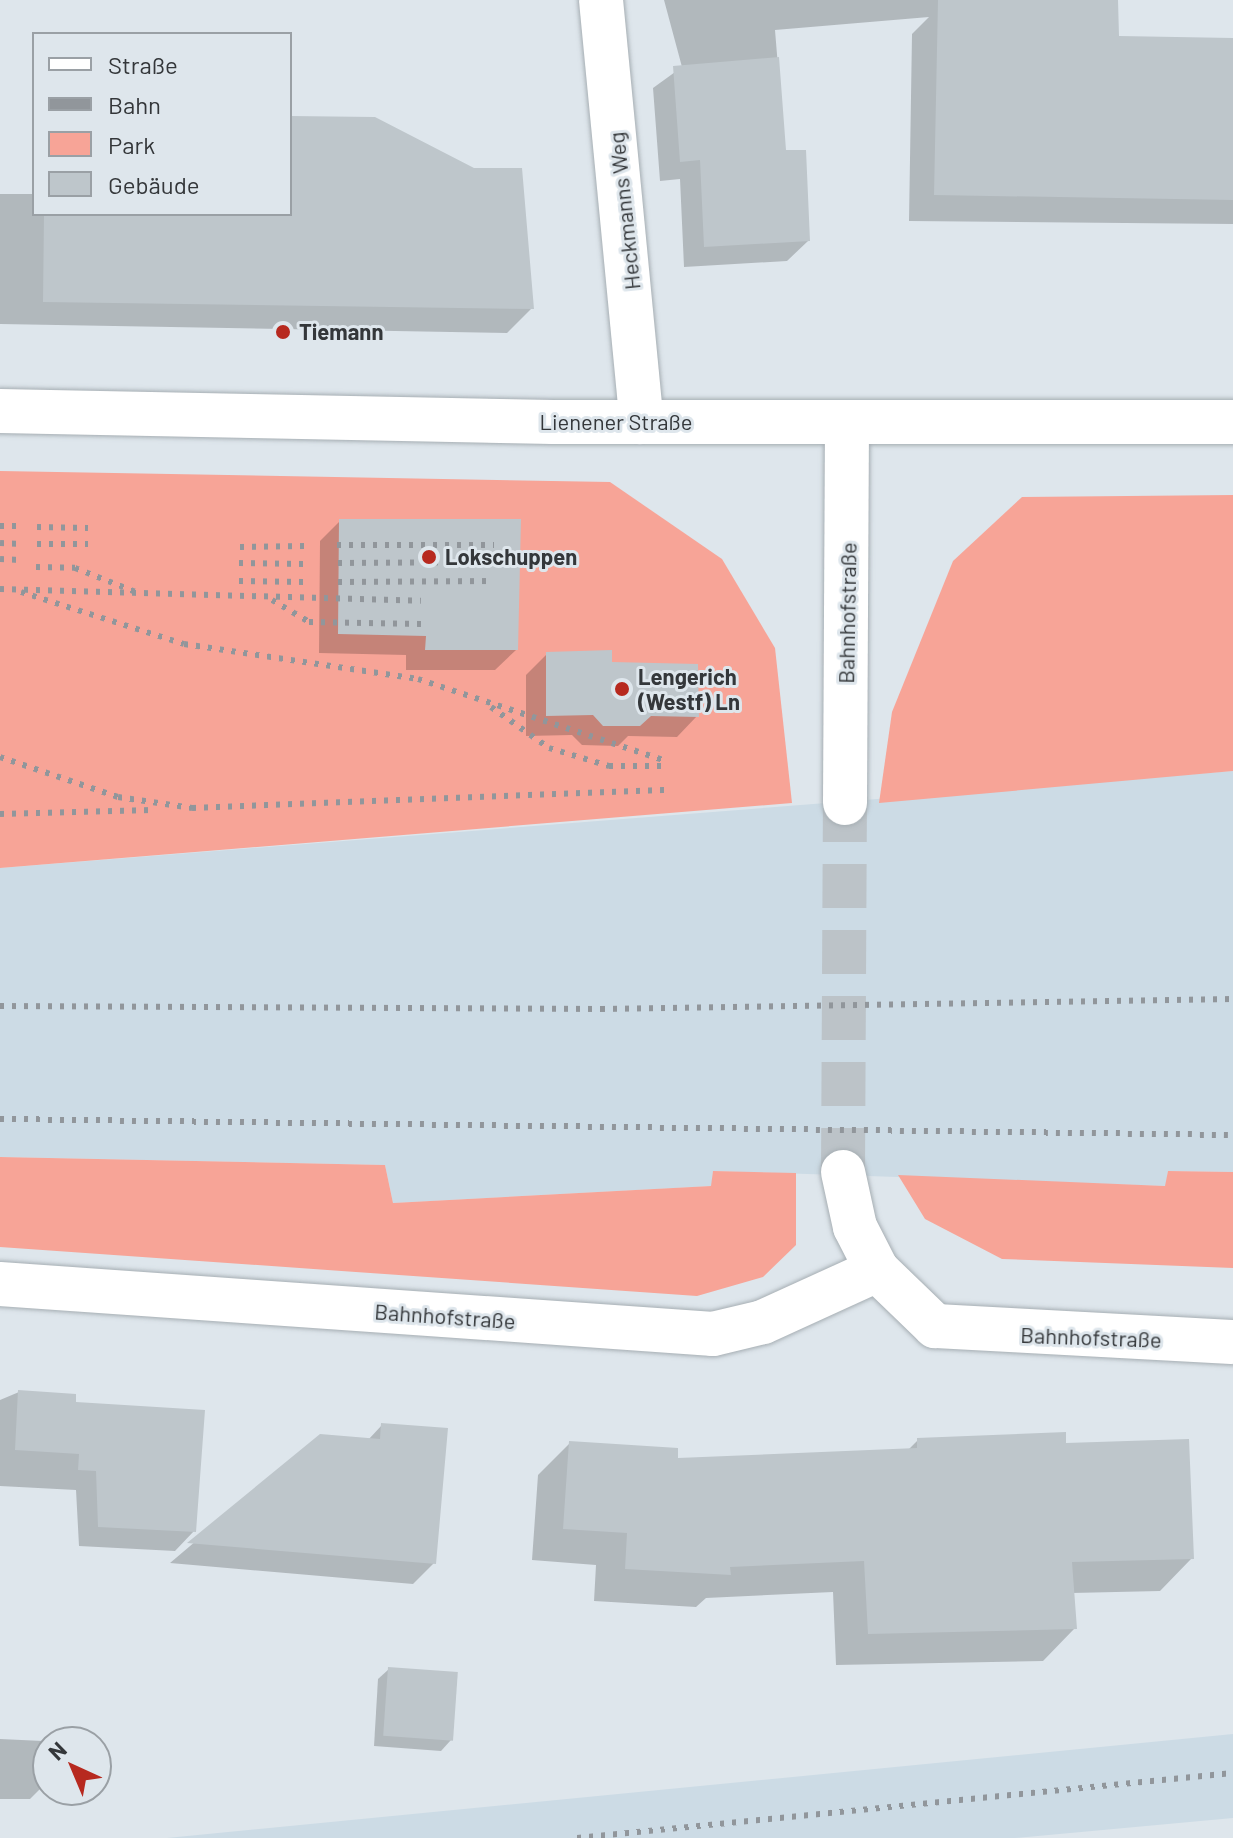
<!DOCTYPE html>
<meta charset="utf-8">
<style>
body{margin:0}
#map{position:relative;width:1233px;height:1838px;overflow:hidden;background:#dee6ec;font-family:Barlow,sans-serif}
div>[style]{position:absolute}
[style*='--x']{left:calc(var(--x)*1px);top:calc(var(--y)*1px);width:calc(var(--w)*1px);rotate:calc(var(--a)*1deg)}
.built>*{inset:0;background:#ccdbe5}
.green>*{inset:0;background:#f7a497}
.shadow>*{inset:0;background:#0003}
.building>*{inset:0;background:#bec6cb;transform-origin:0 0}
.minor-tunnel>*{height:44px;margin-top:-22px;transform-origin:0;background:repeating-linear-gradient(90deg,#bcc3c8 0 44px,transparent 0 66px)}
.roads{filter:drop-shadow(0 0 2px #a6aeb3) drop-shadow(0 0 2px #a6aeb3)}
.minor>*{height:44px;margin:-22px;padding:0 22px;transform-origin:22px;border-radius:22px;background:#fff}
.tertiary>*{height:44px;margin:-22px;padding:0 22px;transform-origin:22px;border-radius:22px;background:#fff}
.rail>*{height:6px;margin-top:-3px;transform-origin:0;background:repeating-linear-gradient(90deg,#91969b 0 4px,transparent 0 12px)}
.dots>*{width:22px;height:22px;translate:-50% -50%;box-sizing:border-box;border:4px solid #dee6ec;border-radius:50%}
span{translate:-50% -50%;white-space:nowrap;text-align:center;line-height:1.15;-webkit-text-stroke:6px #dee6ec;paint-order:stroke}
.street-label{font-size:22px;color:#34373a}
.poi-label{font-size:22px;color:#34373a;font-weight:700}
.left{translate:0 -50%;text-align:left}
.legend{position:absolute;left:32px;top:32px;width:260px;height:184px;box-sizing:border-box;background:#dee6ec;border:2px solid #9aa0a5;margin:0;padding:10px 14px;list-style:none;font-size:24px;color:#34373a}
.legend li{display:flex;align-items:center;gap:16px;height:40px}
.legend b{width:40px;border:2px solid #9aa0a5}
.north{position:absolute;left:32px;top:1726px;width:80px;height:80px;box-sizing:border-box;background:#dee6ec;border:2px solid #9aa0a5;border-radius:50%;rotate:316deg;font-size:22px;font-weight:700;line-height:32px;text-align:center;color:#34373a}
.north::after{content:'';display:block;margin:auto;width:28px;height:36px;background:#b7291f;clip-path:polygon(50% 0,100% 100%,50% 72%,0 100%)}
</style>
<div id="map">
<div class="built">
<div style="clip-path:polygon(1233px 771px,1233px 1172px,1168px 1171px,1166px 1186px,713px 1171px,712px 1186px,393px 1203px,385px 1165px,0 1157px,0 868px)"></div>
<div style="clip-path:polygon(1233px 1734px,1233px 1818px,1015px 1838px,167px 1838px)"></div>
</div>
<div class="green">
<div style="clip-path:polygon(0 471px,610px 482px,722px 559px,775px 648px,792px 803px,0 868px)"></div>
<div style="clip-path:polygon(1233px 495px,1233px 771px,879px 803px,892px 712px,953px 561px,1022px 497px)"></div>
<div style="clip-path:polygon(0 1157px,385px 1165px,393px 1203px,711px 1186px,713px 1171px,796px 1173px,796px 1245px,763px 1277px,697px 1296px,0 1247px)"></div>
<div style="clip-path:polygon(1168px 1171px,1233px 1172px,1233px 1268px,1002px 1259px,925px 1219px,898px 1175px,1165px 1186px)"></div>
</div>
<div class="shadow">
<div style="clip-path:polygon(664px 0,955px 0,1038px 35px,1233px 40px,1233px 224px,909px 221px,912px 34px,929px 17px,775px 30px,785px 152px,808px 241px,787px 261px,684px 267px,680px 179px,660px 181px,653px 88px,682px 67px)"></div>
<div style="clip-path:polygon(290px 118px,531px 309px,507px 333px,0 324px,0 194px,34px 194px,34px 214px,290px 214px)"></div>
<div style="clip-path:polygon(340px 521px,516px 650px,495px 670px,406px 670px,406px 655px,319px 653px,320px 541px)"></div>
<div style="clip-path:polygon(547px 654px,697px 716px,677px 737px,628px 736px,618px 746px,582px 745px,572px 735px,526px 736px,526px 675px)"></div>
<div style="clip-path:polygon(19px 1392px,74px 1404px,194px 1531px,175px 1551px,79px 1546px,76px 1490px,0 1486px,0 1400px)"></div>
<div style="clip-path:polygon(382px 1425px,434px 1563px,413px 1584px,170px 1563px,320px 1436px,368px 1440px)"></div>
<div style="clip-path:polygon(918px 1440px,1064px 1445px,1192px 1558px,1160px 1591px,1072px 1593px,1075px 1628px,1043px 1661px,836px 1665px,833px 1592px,706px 1598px,696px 1607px,594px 1601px,596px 1565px,532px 1560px,538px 1475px,570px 1443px,676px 1461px,907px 1451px)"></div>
<div style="clip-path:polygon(389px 1669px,451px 1740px,441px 1751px,374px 1746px,378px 1679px)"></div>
<div style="clip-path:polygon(0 1739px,43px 1741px,41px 1788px,30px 1799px,0 1799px)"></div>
</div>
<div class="building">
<div style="clip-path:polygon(938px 0,1118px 0,1119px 36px,1233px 38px,1233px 200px,934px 195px)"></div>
<div style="clip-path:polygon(779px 57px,786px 150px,806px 150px,810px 241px,704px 247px,700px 160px,680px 162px,673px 66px)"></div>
<div style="clip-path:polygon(290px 116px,375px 117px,474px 168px,522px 168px,534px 309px,43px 302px,44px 214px,290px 214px)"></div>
<div style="clip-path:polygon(339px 519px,521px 519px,518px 650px,425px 650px,426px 636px,338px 634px)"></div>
<div style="clip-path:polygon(612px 650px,612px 662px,698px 664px,699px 717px,651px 716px,640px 726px,603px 726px,593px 715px,546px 716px,546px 652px)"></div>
<div style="clip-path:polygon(18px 1390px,76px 1394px,76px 1402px,205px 1410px,196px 1532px,98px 1527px,96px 1471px,78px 1470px,79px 1454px,15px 1450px)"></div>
<div style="clip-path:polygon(381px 1423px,448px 1428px,436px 1564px,187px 1543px,320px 1434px,380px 1439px)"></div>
<div style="clip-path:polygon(1066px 1432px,1066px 1443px,1189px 1439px,1194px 1559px,1072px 1562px,1077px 1629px,868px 1634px,864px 1561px,730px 1567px,731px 1575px,625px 1569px,627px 1533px,563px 1529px,569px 1441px,678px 1448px,678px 1458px,917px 1448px,917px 1438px)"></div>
<div style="left:388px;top:1667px;width:70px;height:69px;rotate:4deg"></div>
</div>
<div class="minor-tunnel">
<div style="--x:843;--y:1172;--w:369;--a:-89.7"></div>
</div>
<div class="roads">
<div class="minor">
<div style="--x:601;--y:0;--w:424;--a:84.5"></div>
<div style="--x:845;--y:803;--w:379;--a:-89.7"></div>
<div style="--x:843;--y:1172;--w:56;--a:77.7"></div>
<div style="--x:855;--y:1227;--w:48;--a:62.9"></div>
<div style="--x:877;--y:1270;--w:81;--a:44"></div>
<div style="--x:935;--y:1326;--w:298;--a:3.1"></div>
<div style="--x:0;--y:1284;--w:715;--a:4.01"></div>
<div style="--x:713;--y:1334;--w:51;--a:-13.5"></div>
<div style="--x:763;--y:1322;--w:125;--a:-24.5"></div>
</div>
<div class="tertiary">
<div style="--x:0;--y:411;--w:553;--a:1.14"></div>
<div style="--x:553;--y:422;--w:680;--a:0"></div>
</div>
</div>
<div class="rail">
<div style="--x:0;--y:526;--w:21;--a:0"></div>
<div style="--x:37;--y:527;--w:51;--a:1.1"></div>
<div style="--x:0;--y:543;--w:21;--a:3"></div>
<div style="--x:37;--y:544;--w:51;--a:0"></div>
<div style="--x:337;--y:545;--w:157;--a:0"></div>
<div style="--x:240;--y:547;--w:65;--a:-0.9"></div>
<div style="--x:0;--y:559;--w:20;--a:3"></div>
<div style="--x:239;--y:563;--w:65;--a:0.9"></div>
<div style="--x:338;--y:563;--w:155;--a:-0.4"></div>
<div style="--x:36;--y:567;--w:39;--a:1"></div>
<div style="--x:75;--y:568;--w:66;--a:21.5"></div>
<div style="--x:239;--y:581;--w:65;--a:0.9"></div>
<div style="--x:338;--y:582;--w:156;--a:-0.4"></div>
<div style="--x:0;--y:589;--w:421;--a:1.6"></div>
<div style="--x:21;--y:592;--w:171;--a:17.7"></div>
<div style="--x:184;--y:644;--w:237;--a:8.5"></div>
<div style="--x:418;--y:679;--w:261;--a:18.3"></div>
<div style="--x:272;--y:600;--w:43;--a:30.7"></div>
<div style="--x:309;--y:622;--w:112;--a:1"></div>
<div style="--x:491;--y:707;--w:71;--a:35.3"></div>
<div style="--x:549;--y:748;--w:63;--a:16.7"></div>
<div style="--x:609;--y:766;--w:57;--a:0"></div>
<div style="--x:0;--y:757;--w:125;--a:18.7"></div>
<div style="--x:118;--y:797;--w:75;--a:8.5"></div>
<div style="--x:192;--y:808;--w:478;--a:-2.2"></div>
<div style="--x:0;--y:814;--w:152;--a:-1.5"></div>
<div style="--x:0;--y:1006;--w:601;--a:0.29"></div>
<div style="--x:601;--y:1009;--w:632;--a:-0.91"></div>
<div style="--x:0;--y:1119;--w:1233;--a:0.74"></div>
<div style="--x:577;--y:1838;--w:659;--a:-5.66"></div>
</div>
<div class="dots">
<div style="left:283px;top:332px;background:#b7291f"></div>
<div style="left:429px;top:557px;background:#b7291f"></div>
<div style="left:622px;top:689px;background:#b7291f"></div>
</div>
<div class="street-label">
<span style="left:624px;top:211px;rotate:-96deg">Heckmanns Weg</span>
<span style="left:616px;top:422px">Lienener Straße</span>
<span style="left:847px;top:613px;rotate:-89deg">Bahnhofstraße</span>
<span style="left:445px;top:1316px;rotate:4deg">Bahnhofstraße</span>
<span style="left:1091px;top:1337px;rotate:2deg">Bahnhofstraße</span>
</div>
<div class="poi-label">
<span class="left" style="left:299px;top:332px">Tiemann</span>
<span class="left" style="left:445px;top:557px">Lokschuppen</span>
<span class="left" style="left:638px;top:689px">Lengerich<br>(Westf) Ln</span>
</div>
<ul class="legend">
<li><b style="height:10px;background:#fff"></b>Straße</li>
<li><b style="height:10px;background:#91969b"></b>Bahn</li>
<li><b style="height:22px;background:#f7a497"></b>Park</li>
<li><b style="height:22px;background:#bec6cb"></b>Gebäude</li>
</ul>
<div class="north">N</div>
</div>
